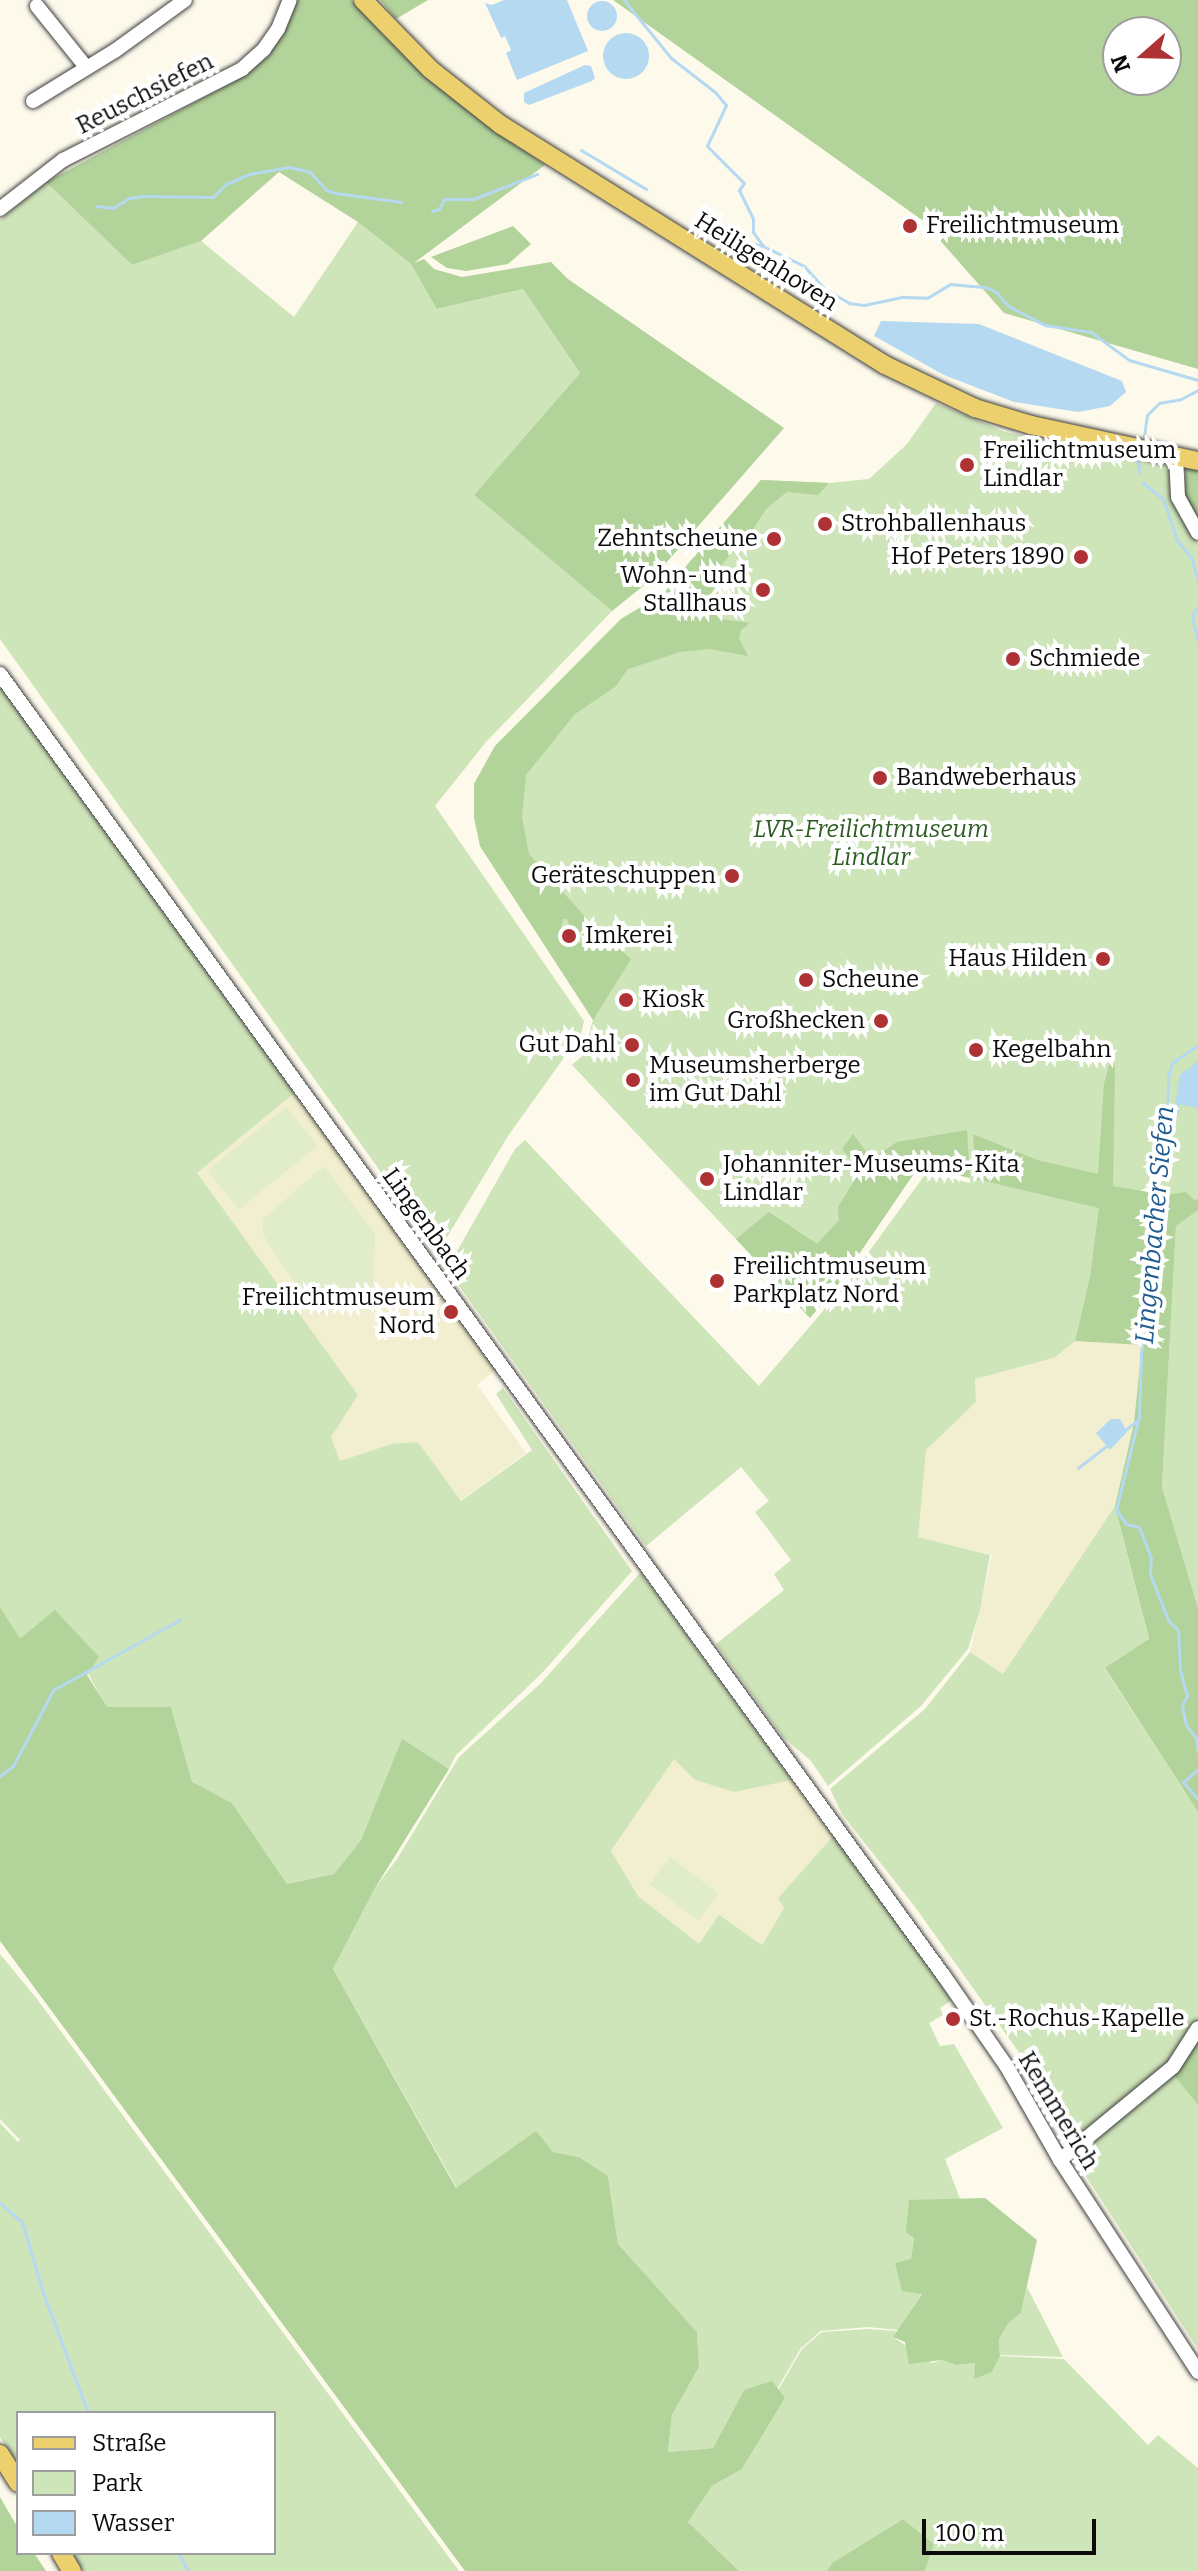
<!DOCTYPE html>
<meta charset="utf-8">
<style>
body{margin:0}
#map{position:relative;width:1198px;height:2571px;overflow:hidden;background:#fdfaec;font-family:Bitter,serif}
div>[style]{position:absolute}
[style*='--x']{left:calc(var(--x)*1px);top:calc(var(--y)*1px);width:calc(var(--w)*1px);rotate:calc(var(--a)*1deg)}
.farmland>*{inset:0;background:#f1efcf}
.green>*{inset:0;background:#cee4b9}
.forest>*{inset:0;background:#b2d39a}
.pitch>*{inset:0;background:#e0ecca;transform-origin:0 0}
.water>*{inset:0;background:#b5d9f0}
.round{border-radius:50%}
.stream>*{height:3px;margin:-1.5px;padding:0 1.5px;transform-origin:1.5px;border-radius:1.5px;background:#b5d9f0}
.roads{filter:drop-shadow(0 0 2px #3f3f3f) drop-shadow(0 0 2px #3f3f3f)}
.minor>*{height:14px;margin:-7px;padding:0 7px;transform-origin:7px;border-radius:7px;background:#fff}
.major>*{height:18px;margin:-9px;padding:0 9px;transform-origin:9px;border-radius:9px;background:#ecd06d}
.dots>*{width:22px;height:22px;translate:-50% -50%;box-sizing:border-box;border:4px solid #fff;border-radius:50%}
span{translate:-50% -50%;white-space:nowrap;text-align:center;line-height:1.15;-webkit-text-stroke:8px #fff;paint-order:stroke}
.street-label{font-size:24px;color:#0c0c0c}
.poi-label{font-size:24px;color:#0c0c0c}
.left{translate:0 -50%;text-align:left}
.right{translate:-100% -50%;text-align:right}
.park-label{font-size:24px;color:#2d5d22;font-style:italic}
.water-label{font-size:26px;color:#215d91;font-style:italic}
.legend{position:absolute;left:16px;top:2411px;width:260px;height:144px;box-sizing:border-box;background:#fff;border:2px solid #9e9e9e;margin:0;padding:10px 14px;list-style:none;font-size:24px;color:#0c0c0c}
.legend li{display:flex;align-items:center;gap:16px;height:40px}
.legend b{width:40px;border:2px solid #9e9e9e}
.north{position:absolute;left:1102px;top:16px;width:80px;height:80px;box-sizing:border-box;background:#fff;border:2px solid #9e9e9e;border-radius:50%;rotate:250deg;font-size:22px;font-weight:700;line-height:32px;text-align:center;color:#0c0c0c}
.north::after{content:'';display:block;margin:auto;width:28px;height:36px;background:#ae3134;clip-path:polygon(50% 0,100% 100%,50% 72%,0 100%)}
.scale{position:absolute;left:922px;top:2519px;width:174px;height:36px;box-sizing:border-box;border:4px solid #0c0c0c;border-top:0;padding-left:10px;font-size:24px;line-height:28px;white-space:nowrap;color:#0c0c0c;-webkit-text-stroke:6px #fff;paint-order:stroke}
</style>
<div id="map">
<div class="farmland">
<div style="clip-path:polygon(297px 1091px,497px 1369px,477px 1385px,526px 1453px,460px 1501px,391px 1444px,340px 1461px,331px 1437px,197px 1173px)"></div>
<div style="clip-path:polygon(1075px 1341px,1143px 1345px,1134px 1423px,1115px 1506px,1003px 1674px,970px 1652px,992px 1555px,917px 1537px,926px 1450px,976px 1402px,975px 1379px,1054px 1358px)"></div>
<div style="clip-path:polygon(674px 1758px,695px 1780px,734px 1792px,792px 1780px,834px 1835px,778px 1898px,784px 1908px,762px 1945px,699px 1944px,638px 1896px,611px 1852px)"></div>
</div>
<div class="green">
<div style="clip-path:polygon(46px 182px,132px 265px,201px 241px,294px 317px,358px 222px,411px 264px,438px 309px,523px 289px,580px 373px,474px 495px,612px 611px,486px 742px,435px 806px,584px 1021px,581px 1034px,508px 1136px,438px 1252px,0 639px,0 220px)"></div>
<div style="clip-path:polygon(936px 403px,1005px 432px,1171px 463px,1172px 499px,1198px 544px,1198px 1608px,1162px 1487px,1176px 1225px,1100px 1208px,1090px 1276px,1075px 1341px,1054px 1358px,975px 1379px,976px 1402px,926px 1450px,918px 1537px,990px 1555px,980px 1610px,968px 1649px,921px 1706px,828px 1786px,811px 1761px,783px 1737px,716px 1644px,784px 1590px,774px 1574px,791px 1560px,755px 1512px,769px 1501px,741px 1467px,646px 1546px,447px 1269px,515px 1149px,525px 1140px,759px 1386px,841px 1290px,927px 1172px,970px 1183px,970px 1178px,919px 1166px,840px 1282px,810px 1318px,572px 1065px,595px 1045px,588px 1037px,593px 1020px,480px 846px,474px 817px,474px 784px,495px 746px,621px 619px,661px 595px,761px 480px,829px 483px,869px 479px,907px 444px)"></div>
<div style="clip-path:polygon(0 683px,297px 1091px,197px 1173px,358px 1395px,331px 1437px,340px 1461px,391px 1444px,418px 1442px,461px 1501px,532px 1450px,496px 1394px,503px 1388px,632px 1571px,543px 1672px,456px 1755px,449px 1769px,402px 1740px,361px 1840px,334px 1874px,287px 1884px,232px 1803px,192px 1783px,171px 1707px,106px 1707px,55px 1611px,20px 1640px,0 1607px)"></div>
<div style="clip-path:polygon(1115px 1506px,1149px 1640px,1105px 1669px,1198px 1812px,1198px 2025px,1172px 2066px,1069px 2150px,1018px 2051px,915px 1907px,842px 1814px,830px 1789px,925px 1709px,970px 1652px,1003px 1674px)"></div>
<div style="clip-path:polygon(641px 1572px,792px 1780px,734px 1792px,695px 1780px,674px 1759px,611px 1851px,638px 1896px,699px 1944px,719px 1915px,762px 1945px,784px 1908px,778px 1898px,834px 1835px,955px 1998px,940px 2008px,943px 2015px,929px 2023px,940px 2046px,954px 2044px,1003px 2128px,945px 2159px,960px 2199px,910px 2201px,914px 2238px,911px 2260px,896px 2263px,922px 2293px,898px 2330px,868px 2327px,821px 2331px,801px 2348px,777px 2389px,744px 2390px,713px 2448px,668px 2452px,672px 2415px,699px 2367px,697px 2332px,618px 2244px,608px 2176px,579px 2157px,553px 2152px,535px 2132px,457px 2188px,333px 1969px,375px 1888px,397px 1859px,459px 1757px,540px 1684px)"></div>
<div style="clip-path:polygon(0 1954px,37px 1999px,459px 2571px,83px 2571px,71px 2553px,274px 2553px,274px 2413px,18px 2413px,18px 2466px,0 2437px,0 2123px,18px 2142px,20px 2140px,0 2119px)"></div>
<div style="clip-path:polygon(1170px 2071px,1198px 2105px,1198px 2349px,1071px 2153px)"></div>
<div style="clip-path:polygon(1027px 2287px,1063px 2357px,1000px 2355px,999px 2339px,1009px 2321px,1021px 2313px)"></div>
<div style="clip-path:polygon(867px 2329px,897px 2331px,893px 2337px,932px 2363px,942px 2360px,956px 2365px,976px 2363px,974px 2378px,992px 2372px,1000px 2356px,1064px 2359px,1148px 2445px,1158px 2435px,1198px 2468px,1198px 2571px,925px 2571px,934px 2544px,903px 2519px,832px 2563px,827px 2571px,739px 2571px,688px 2522px,712px 2486px,742px 2469px,785px 2398px,778px 2390px,802px 2349px,822px 2332px)"></div>
</div>
<div class="forest">
<div style="clip-path:polygon(294px 0,351px 0,386px 37px,496px 131px,545px 165px,414px 263px,424px 259px,434px 269px,462px 277px,551px 262px,568px 279px,784px 428px,652px 579px,612px 611px,474px 495px,580px 373px,523px 289px,437px 309px,411px 264px,358px 222px,279px 172px,201px 241px,132px 265px,46px 182px,237px 80px,269px 53px)"></div>
<div style="clip-path:polygon(380px 0,428px 0,396px 19px)"></div>
<div style="clip-path:polygon(evenodd,613px 0,1198px 0,1198px 369px,1004px 313px,922px 220px,613px 0,1118px 32px,1166px 32px,1166px 80px,1118px 80px,1118px 32px)"></div>
<div style="clip-path:polygon(513px 226px,531px 244px,508px 264px,466px 271px,447px 268px,431px 257px)"></div>
<div style="clip-path:polygon(1186px 468px,1198px 470px,1198px 522px,1184px 498px)"></div>
<div style="clip-path:polygon(761px 480px,829px 483px,818px 495px,787px 492px,766px 509px,750px 534px,738px 535px,732px 553px,716px 571px,712px 595px,719px 605px,720px 619px,750px 623px,741px 630px,739px 638px,748px 656px,710px 649px,680px 652px,628px 669px,615px 687px,575px 714px,526px 775px,522px 817px,529px 854px,595px 928px,573px 934px,567px 919px,563px 919px,559px 937px,563px 942px,590px 943px,603px 935px,631px 959px,593px 1020px,480px 846px,474px 817px,474px 784px,495px 746px,621px 619px,661px 595px)"></div>
<div style="clip-path:polygon(1111px 1058px,1115px 1067px,1113px 1186px,1166px 1195px,1186px 1192px,1195px 1201px,1198px 1199px,1198px 1210px,1176px 1226px,1162px 1487px,1198px 1608px,1198px 1812px,1105px 1668px,1149px 1639px,1115px 1506px,1134px 1423px,1142px 1345px,1075px 1341px,1090px 1276px,1099px 1208px,976px 1179px,973px 1134px,1037px 1160px,1098px 1174px,1104px 1084px)"></div>
<div style="clip-path:polygon(967px 1130px,970px 1178px,919px 1166px,840px 1282px,810px 1318px,736px 1239px,769px 1212px,817px 1244px,839px 1220px,838px 1207px,860px 1171px,842px 1149px,853px 1134px,872px 1159px,897px 1142px)"></div>
<div style="clip-path:polygon(0 1607px,20px 1639px,55px 1610px,99px 1657px,87px 1675px,107px 1707px,171px 1707px,192px 1782px,232px 1803px,287px 1884px,334px 1874px,361px 1840px,402px 1739px,449px 1769px,375px 1888px,333px 1969px,456px 2188px,536px 2131px,553px 2152px,579px 2157px,608px 2176px,618px 2244px,697px 2332px,699px 2367px,672px 2415px,668px 2452px,713px 2448px,744px 2390px,772px 2381px,785px 2398px,742px 2469px,712px 2486px,688px 2522px,739px 2571px,465px 2571px,0 1941px)"></div>
<div style="clip-path:polygon(1198px 2030px,1198px 2105px,1170px 2071px)"></div>
<div style="clip-path:polygon(985px 2198px,1037px 2240px,1021px 2313px,1009px 2322px,999px 2339px,1000px 2356px,992px 2372px,974px 2379px,975px 2363px,956px 2365px,942px 2360px,909px 2364px,905px 2342px,893px 2337px,922px 2294px,902px 2291px,895px 2263px,911px 2259px,914px 2238px,906px 2232px,909px 2200px)"></div>
<div style="clip-path:polygon(0 2497px,18px 2528px,18px 2553px,34px 2553px,46px 2571px,0 2571px)"></div>
<div style="clip-path:polygon(903px 2519px,934px 2544px,925px 2571px,827px 2571px,832px 2563px)"></div>
</div>
<div class="pitch">
<div style="left:286px;top:1107px;width:50px;height:101px;rotate:51deg"></div>
<div style="clip-path:polygon(324px 1166px,375px 1234px,373px 1286px,318px 1316px,270px 1247px,263px 1234px,263px 1219px)"></div>
<div style="left:670px;top:1857px;width:61px;height:34px;rotate:37deg"></div>
</div>
<div class="water">
<div style="clip-path:polygon(504px 0,567px 0,588px 51px,517px 80px,506px 53px,511px 50px,505px 36px,501px 38px,485px 3px,492px 5px)"></div>
<div class="round" style="left:587px;top:1px;width:30px;height:30px"></div>
<div class="round" style="left:603px;top:33px;width:46px;height:46px"></div>
<div style="clip-path:polygon(585px 65px,591px 66px,595px 78px,592px 81px,529px 105px,524px 102px,524px 93px)"></div>
<div style="clip-path:polygon(881px 321px,979px 324px,1122px 381px,1126px 392px,1110px 406px,1078px 412px,1014px 402px,944px 375px,874px 336px)"></div>
<div style="clip-path:polygon(1198px 1061px,1198px 1113px,1197px 1108px,1180px 1104px,1178px 1116px,1173px 1114px,1180px 1075px)"></div>
<div style="clip-path:polygon(1111px 1419px,1120px 1419px,1127px 1432px,1110px 1450px,1096px 1433px)"></div>
</div>
<div class="stream">
<div style="--x:624;--y:0;--w:75;--a:51"></div>
<div style="--x:671;--y:58;--w:56;--a:37.7"></div>
<div style="--x:715;--y:92;--w:17;--a:50"></div>
<div style="--x:726;--y:105;--w:45;--a:114.9"></div>
<div style="--x:707;--y:146;--w:52;--a:45"></div>
<div style="--x:744;--y:183;--w:9;--a:126"></div>
<div style="--x:739;--y:190;--w:32;--a:64"></div>
<div style="--x:753;--y:219;--w:13;--a:90"></div>
<div style="--x:753;--y:232;--w:17;--a:54"></div>
<div style="--x:763;--y:246;--w:46;--a:26"></div>
<div style="--x:804;--y:266;--w:31;--a:48"></div>
<div style="--x:825;--y:289;--w:28;--a:30"></div>
<div style="--x:849;--y:303;--w:15;--a:8"></div>
<div style="--x:864;--y:305;--w:40;--a:-12"></div>
<div style="--x:903;--y:297;--w:24;--a:2"></div>
<div style="--x:927;--y:298;--w:27;--a:-31"></div>
<div style="--x:950;--y:284;--w:36;--a:5"></div>
<div style="--x:986;--y:287;--w:11;--a:27"></div>
<div style="--x:996;--y:292;--w:18;--a:49"></div>
<div style="--x:1008;--y:306;--w:42;--a:27.2"></div>
<div style="--x:1045;--y:325;--w:47;--a:8.7"></div>
<div style="--x:1091;--y:332;--w:47;--a:36.4"></div>
<div style="--x:1129;--y:360;--w:72;--a:16.2"></div>
<div style="--x:581;--y:150;--w:76;--a:31"></div>
<div style="--x:97;--y:206;--w:16;--a:7"></div>
<div style="--x:113;--y:208;--w:19;--a:-32"></div>
<div style="--x:129;--y:198;--w:14;--a:-8"></div>
<div style="--x:143;--y:196;--w:70;--a:0.8"></div>
<div style="--x:213;--y:197;--w:18;--a:-45"></div>
<div style="--x:226;--y:184;--w:25;--a:-23"></div>
<div style="--x:249;--y:174;--w:41;--a:-9.9"></div>
<div style="--x:289;--y:167;--w:22;--a:13"></div>
<div style="--x:310;--y:172;--w:24;--a:48"></div>
<div style="--x:326;--y:190;--w:9;--a:18"></div>
<div style="--x:335;--y:193;--w:67;--a:7.8"></div>
<div style="--x:432;--y:211;--w:7;--a:-16"></div>
<div style="--x:439;--y:209;--w:11;--a:-63"></div>
<div style="--x:444;--y:199;--w:29;--a:0"></div>
<div style="--x:473;--y:199;--w:69;--a:-21.3"></div>
<div style="--x:708;--y:217;--w:39;--a:36"></div>
<div style="--x:740;--y:240;--w:24;--a:15"></div>
<div style="--x:1144;--y:436;--w:21;--a:-82"></div>
<div style="--x:1147;--y:415;--w:17;--a:-45"></div>
<div style="--x:1159;--y:403;--w:22;--a:-10"></div>
<div style="--x:1181;--y:399;--w:19;--a:-28"></div>
<div style="--x:1137;--y:459;--w:14;--a:78"></div>
<div style="--x:1142;--y:482;--w:27;--a:39"></div>
<div style="--x:1163;--y:499;--w:43;--a:71.1"></div>
<div style="--x:1177;--y:540;--w:22;--a:51"></div>
<div style="--x:1191;--y:557;--w:26;--a:74"></div>
<div style="--x:1198;--y:606;--w:12;--a:121"></div>
<div style="--x:1192;--y:616;--w:28;--a:77"></div>
<div style="--x:1161;--y:1166;--w:5;--a:11"></div>
<div style="--x:1166;--y:1167;--w:53;--a:-80.2"></div>
<div style="--x:1138;--y:1420;--w:93;--a:103.7"></div>
<div style="--x:1116;--y:1510;--w:17;--a:54"></div>
<div style="--x:1126;--y:1524;--w:13;--a:13"></div>
<div style="--x:1139;--y:1527;--w:33;--a:69"></div>
<div style="--x:1151;--y:1558;--w:16;--a:94"></div>
<div style="--x:1150;--y:1574;--w:49;--a:68.6"></div>
<div style="--x:1168;--y:1620;--w:14;--a:45"></div>
<div style="--x:1178;--y:1630;--w:40;--a:87.1"></div>
<div style="--x:1180;--y:1670;--w:27;--a:75"></div>
<div style="--x:1187;--y:1696;--w:10;--a:119"></div>
<div style="--x:1182;--y:1705;--w:20;--a:79"></div>
<div style="--x:1186;--y:1725;--w:16;--a:52"></div>
<div style="--x:1196;--y:1738;--w:14;--a:82"></div>
<div style="--x:1125;--y:1430;--w:18;--a:-38"></div>
<div style="--x:1139;--y:1419;--w:65;--a:-88.2"></div>
<div style="--x:1141;--y:1354;--w:90;--a:-82.3"></div>
<div style="--x:1153;--y:1265;--w:65;--a:-88.2"></div>
<div style="--x:1155;--y:1200;--w:79;--a:-81.3"></div>
<div style="--x:1167;--y:1122;--w:45;--a:-88.7"></div>
<div style="--x:1168;--y:1077;--w:15;--a:-74"></div>
<div style="--x:1172;--y:1063;--w:32;--a:-35"></div>
<div style="--x:1078;--y:1468;--w:41;--a:-38"></div>
<div style="--x:1198;--y:1769;--w:20;--a:139"></div>
<div style="--x:1183;--y:1782;--w:23;--a:49"></div>
<div style="--x:0;--y:1776;--w:16;--a:-38"></div>
<div style="--x:13;--y:1766;--w:86;--a:-62.2"></div>
<div style="--x:53;--y:1690;--w:146;--a:-29"></div>
<div style="--x:0;--y:2203;--w:29;--a:41"></div>
<div style="--x:22;--y:2222;--w:74;--a:73.5"></div>
<div style="--x:43;--y:2293;--w:128;--a:69.4"></div>
<div style="--x:178;--y:2553;--w:21;--a:61"></div>
</div>
<div class="roads">
<div class="minor">
<div style="--x:37;--y:6;--w:78;--a:51.2"></div>
<div style="--x:33;--y:101;--w:97;--a:-31.6"></div>
<div style="--x:116;--y:50;--w:85;--a:-35.9"></div>
<div style="--x:0;--y:209;--w:80;--a:-37.9"></div>
<div style="--x:63;--y:160;--w:201;--a:-26.9"></div>
<div style="--x:242;--y:69;--w:30;--a:-42"></div>
<div style="--x:264;--y:49;--w:24;--a:-55"></div>
<div style="--x:278;--y:29;--w:31;--a:-68"></div>
<div style="--x:1176;--y:456;--w:41;--a:87.2"></div>
<div style="--x:1178;--y:497;--w:41;--a:60.9"></div>
<div style="--x:0;--y:674;--w:1608;--a:54.06"></div>
<div style="--x:944;--y:1976;--w:111;--a:55.3"></div>
<div style="--x:1007;--y:2067;--w:107;--a:60.3"></div>
<div style="--x:1060;--y:2160;--w:253;--a:56.9"></div>
<div style="--x:1060;--y:2160;--w:146;--a:-39.5"></div>
<div style="--x:1173;--y:2067;--w:46;--a:-57.3"></div>
</div>
<div class="major">
<div style="--x:363;--y:0;--w:96;--a:45.8"></div>
<div style="--x:430;--y:69;--w:90;--a:38.3"></div>
<div style="--x:501;--y:125;--w:453;--a:32"></div>
<div style="--x:885;--y:365;--w:100;--a:25.5"></div>
<div style="--x:975;--y:408;--w:59;--a:16.9"></div>
<div style="--x:1031;--y:425;--w:171;--a:12.2"></div>
<div style="--x:0;--y:2454;--w:34;--a:58"></div>
<div style="--x:61;--y:2553;--w:21;--a:59"></div>
</div>
</div>
<div class="dots">
<div style="left:910px;top:226px;background:#ae3134"></div>
<div style="left:967px;top:465px;background:#ae3134"></div>
<div style="left:825px;top:524px;background:#ae3134"></div>
<div style="left:774px;top:539px;background:#ae3134"></div>
<div style="left:1081px;top:557px;background:#ae3134"></div>
<div style="left:763px;top:590px;background:#ae3134"></div>
<div style="left:1013px;top:659px;background:#ae3134"></div>
<div style="left:880px;top:778px;background:#ae3134"></div>
<div style="left:732px;top:876px;background:#ae3134"></div>
<div style="left:569px;top:936px;background:#ae3134"></div>
<div style="left:1103px;top:959px;background:#ae3134"></div>
<div style="left:806px;top:980px;background:#ae3134"></div>
<div style="left:626px;top:1000px;background:#ae3134"></div>
<div style="left:881px;top:1021px;background:#ae3134"></div>
<div style="left:632px;top:1045px;background:#ae3134"></div>
<div style="left:976px;top:1050px;background:#ae3134"></div>
<div style="left:633px;top:1080px;background:#ae3134"></div>
<div style="left:707px;top:1179px;background:#ae3134"></div>
<div style="left:717px;top:1281px;background:#ae3134"></div>
<div style="left:451px;top:1312px;background:#ae3134"></div>
<div style="left:953px;top:2019px;background:#ae3134"></div>
</div>
<div class="street-label">
<span style="left:145px;top:94px;rotate:-27deg">Reuschsiefen</span>
<span style="left:766px;top:262px;rotate:32deg">Heiligenhoven</span>
<span style="left:426px;top:1224px;rotate:54deg">Lingenbach</span>
<span style="left:1058px;top:2111px;rotate:59deg">Kemmerich</span>
</div>
<div class="poi-label">
<span class="left" style="left:926px;top:226px">Freilichtmuseum</span>
<span class="left" style="left:983px;top:465px">Freilichtmuseum<br>Lindlar</span>
<span class="left" style="left:841px;top:524px">Strohballenhaus</span>
<span class="right" style="left:758px;top:539px">Zehntscheune</span>
<span class="right" style="left:1065px;top:557px">Hof Peters 1890</span>
<span class="right" style="left:747px;top:590px">Wohn- und<br>Stallhaus</span>
<span class="left" style="left:1029px;top:659px">Schmiede</span>
<span class="left" style="left:896px;top:778px">Bandweberhaus</span>
<span class="right" style="left:716px;top:876px">Geräteschuppen</span>
<span class="left" style="left:585px;top:936px">Imkerei</span>
<span class="right" style="left:1087px;top:959px">Haus Hilden</span>
<span class="left" style="left:822px;top:980px">Scheune</span>
<span class="left" style="left:642px;top:1000px">Kiosk</span>
<span class="right" style="left:865px;top:1021px">Großhecken</span>
<span class="right" style="left:616px;top:1045px">Gut Dahl</span>
<span class="left" style="left:992px;top:1050px">Kegelbahn</span>
<span class="left" style="left:649px;top:1080px">Museumsherberge<br>im Gut Dahl</span>
<span class="left" style="left:723px;top:1179px">Johanniter-Museums-Kita<br>Lindlar</span>
<span class="left" style="left:733px;top:1281px">Freilichtmuseum<br>Parkplatz Nord</span>
<span class="right" style="left:435px;top:1312px">Freilichtmuseum<br>Nord</span>
<span class="left" style="left:969px;top:2019px">St.-Rochus-Kapelle</span>
</div>
<div class="park-label">
<span style="left:871px;top:844px">LVR-Freilichtmuseum<br>Lindlar</span>
</div>
<div class="water-label">
<span style="left:1155px;top:1225px;rotate:-85deg">Lingenbacher Siefen</span>
</div>
<ul class="legend">
<li><b style="height:10px;background:#ecd06d"></b>Straße</li>
<li><b style="height:22px;background:#cee4b9"></b>Park</li>
<li><b style="height:22px;background:#b5d9f0"></b>Wasser</li>
</ul>
<div class="north">N</div>
<div class="scale">100 m</div>
</div>
